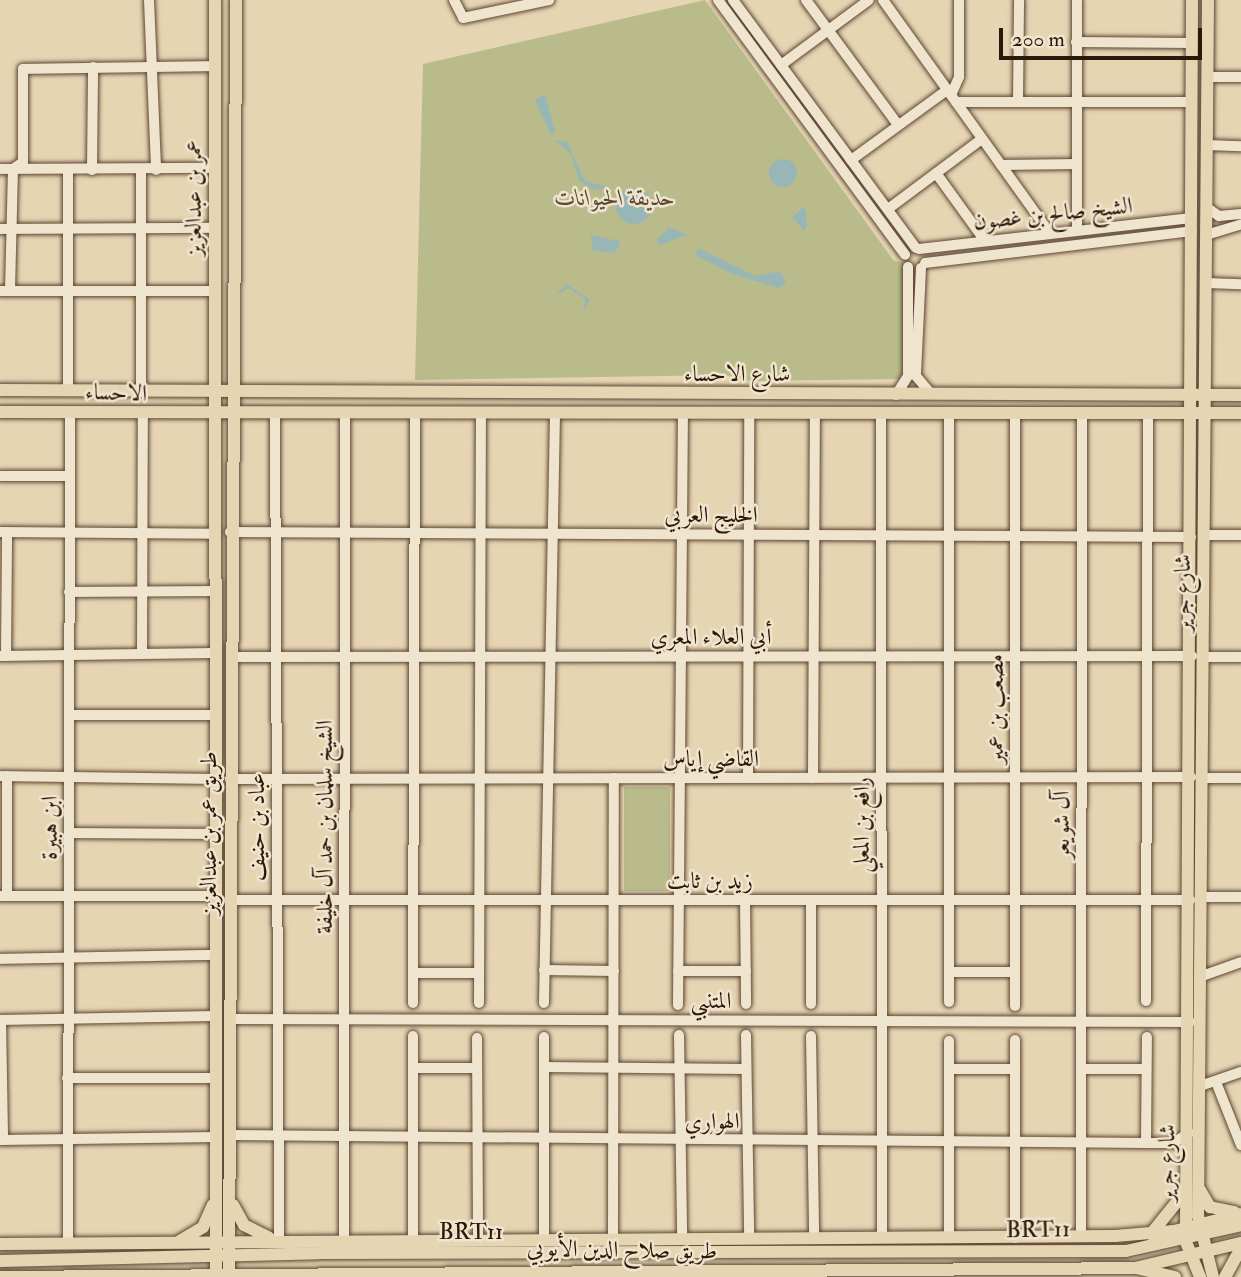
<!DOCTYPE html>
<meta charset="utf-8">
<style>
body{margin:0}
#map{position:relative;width:1241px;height:1277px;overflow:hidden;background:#e6d5b3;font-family:"IM FELL Double Pica",Amiri,serif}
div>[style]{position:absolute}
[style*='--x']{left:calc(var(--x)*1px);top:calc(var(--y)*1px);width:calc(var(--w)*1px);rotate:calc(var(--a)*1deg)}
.green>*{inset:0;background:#b9bc8a;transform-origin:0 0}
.water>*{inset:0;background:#99b6b6}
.round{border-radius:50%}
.roads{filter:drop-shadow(0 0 2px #5c4633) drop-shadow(0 0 2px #5c4633)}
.minor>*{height:10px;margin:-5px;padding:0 5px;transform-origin:5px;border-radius:5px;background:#efe4ce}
.major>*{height:12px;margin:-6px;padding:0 6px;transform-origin:6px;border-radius:6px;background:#e6d5b3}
span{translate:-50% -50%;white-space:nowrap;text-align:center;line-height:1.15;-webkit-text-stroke:5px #efe4ce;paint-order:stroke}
.street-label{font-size:23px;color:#2e1708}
.park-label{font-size:23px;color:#58492f;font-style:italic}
.scale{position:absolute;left:999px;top:28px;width:203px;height:32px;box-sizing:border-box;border:4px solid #2e1708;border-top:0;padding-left:9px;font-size:21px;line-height:24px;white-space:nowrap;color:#2e1708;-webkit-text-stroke:5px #efe4ce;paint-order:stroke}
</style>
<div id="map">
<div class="green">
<div style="clip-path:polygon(705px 0,894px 261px,903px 262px,905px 379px,750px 381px,724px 375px,415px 380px,423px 64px)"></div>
<div style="left:624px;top:787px;width:46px;height:104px"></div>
</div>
<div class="water">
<div style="clip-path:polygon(545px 94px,555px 132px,551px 135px,535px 100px)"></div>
<div style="clip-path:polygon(555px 140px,567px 142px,584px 180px,609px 188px,595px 190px,579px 181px,571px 154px)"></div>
<div class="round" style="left:769px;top:159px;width:28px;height:28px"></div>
<div class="round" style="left:616px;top:188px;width:36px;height:36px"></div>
<div style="clip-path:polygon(805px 206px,807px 227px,804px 231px,792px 217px)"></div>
<div style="clip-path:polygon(669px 227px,688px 235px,659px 245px,657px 240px)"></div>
<div style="clip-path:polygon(591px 235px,619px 241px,620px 246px,613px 253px,592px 250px)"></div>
<div style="clip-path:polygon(698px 248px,756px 276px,780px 271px,786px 283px,779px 288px,735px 275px,695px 255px)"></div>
<div style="clip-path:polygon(566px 284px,590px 299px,584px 312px,585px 299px,569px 288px,555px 296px)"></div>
</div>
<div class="roads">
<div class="minor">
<div style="--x:149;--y:0;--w:170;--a:87.6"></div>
<div style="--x:454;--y:0;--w:20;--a:63"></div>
<div style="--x:463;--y:18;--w:88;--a:-11.8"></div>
<div style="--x:718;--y:0;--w:316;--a:53.7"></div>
<div style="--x:733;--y:0;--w:308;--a:53.6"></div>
<div style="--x:806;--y:0;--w:155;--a:53.6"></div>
<div style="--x:883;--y:0;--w:287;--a:54.4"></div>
<div style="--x:1076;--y:42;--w:116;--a:0.5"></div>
<div style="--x:781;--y:65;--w:109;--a:-36.5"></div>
<div style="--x:1207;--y:77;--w:34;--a:0"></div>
<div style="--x:951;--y:95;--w:20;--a:-66"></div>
<div style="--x:959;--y:77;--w:77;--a:-90"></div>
<div style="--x:1018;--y:101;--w:101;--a:-89.4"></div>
<div style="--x:956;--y:102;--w:236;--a:0"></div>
<div style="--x:1207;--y:145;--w:34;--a:2"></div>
<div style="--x:851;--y:160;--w:119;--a:-36.1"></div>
<div style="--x:1001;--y:165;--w:76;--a:-0.8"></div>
<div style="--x:0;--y:169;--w:215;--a:-0.3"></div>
<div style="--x:92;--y:170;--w:103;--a:-89.4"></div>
<div style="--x:936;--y:173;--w:84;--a:54.2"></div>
<div style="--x:1206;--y:207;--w:16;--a:35"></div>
<div style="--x:1219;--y:216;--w:22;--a:-5"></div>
<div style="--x:888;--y:209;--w:117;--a:-36.7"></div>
<div style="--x:0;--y:229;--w:215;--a:-0.3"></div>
<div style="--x:1077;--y:230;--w:230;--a:-90"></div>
<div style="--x:1206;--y:235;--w:37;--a:-17"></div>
<div style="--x:919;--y:249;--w:274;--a:-6.5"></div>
<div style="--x:925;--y:263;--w:269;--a:-6.8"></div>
<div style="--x:921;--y:268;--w:108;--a:92.7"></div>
<div style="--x:916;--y:376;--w:23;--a:50"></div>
<div style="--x:1207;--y:283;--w:34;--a:2"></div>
<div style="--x:0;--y:291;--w:215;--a:0"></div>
<div style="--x:10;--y:291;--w:122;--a:-88.6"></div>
<div style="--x:13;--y:169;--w:12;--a:-35"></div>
<div style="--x:23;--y:162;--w:93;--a:-90"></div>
<div style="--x:23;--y:69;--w:192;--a:-0.9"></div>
<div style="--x:68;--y:391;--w:222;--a:-90"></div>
<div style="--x:141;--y:392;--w:222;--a:-90"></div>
<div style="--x:896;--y:395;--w:22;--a:-58"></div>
<div style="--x:908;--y:376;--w:109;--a:-90"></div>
<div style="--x:881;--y:413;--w:825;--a:89.93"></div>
<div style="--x:275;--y:414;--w:825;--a:89.72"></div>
<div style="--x:0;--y:476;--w:69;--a:0"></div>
<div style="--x:0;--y:532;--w:214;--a:0.5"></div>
<div style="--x:230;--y:532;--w:961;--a:0.3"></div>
<div style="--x:1204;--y:535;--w:37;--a:0"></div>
<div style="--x:69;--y:592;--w:145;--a:-0.4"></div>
<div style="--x:142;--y:654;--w:238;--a:-89.8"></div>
<div style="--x:0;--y:656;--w:214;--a:-0.8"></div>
<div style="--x:6;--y:656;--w:124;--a:-89.5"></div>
<div style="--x:231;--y:657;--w:961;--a:-0.06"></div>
<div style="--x:1204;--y:657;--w:37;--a:0"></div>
<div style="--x:70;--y:715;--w:143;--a:0"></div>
<div style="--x:0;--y:776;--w:213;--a:0.8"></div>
<div style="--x:748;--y:778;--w:365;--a:-89.8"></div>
<div style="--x:813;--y:778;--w:365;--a:-89.7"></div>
<div style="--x:1204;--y:778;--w:37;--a:0"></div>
<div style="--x:230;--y:779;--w:961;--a:-0.12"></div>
<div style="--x:69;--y:833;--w:145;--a:0.4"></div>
<div style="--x:0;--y:896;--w:214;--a:0"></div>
<div style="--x:7;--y:896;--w:120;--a:-90"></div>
<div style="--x:1203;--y:897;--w:38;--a:0"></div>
<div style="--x:230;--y:900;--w:960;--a:0"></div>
<div style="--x:745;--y:900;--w:104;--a:89.4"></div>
<div style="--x:811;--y:900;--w:104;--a:90"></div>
<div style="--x:0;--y:959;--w:213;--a:-1.1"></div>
<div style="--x:544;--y:970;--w:70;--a:0.8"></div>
<div style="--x:678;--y:971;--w:68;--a:0"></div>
<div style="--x:949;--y:972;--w:66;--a:0"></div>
<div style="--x:413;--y:973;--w:66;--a:0"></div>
<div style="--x:1202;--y:976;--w:41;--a:-19.7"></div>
<div style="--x:1146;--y:1001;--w:588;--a:-89.81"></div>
<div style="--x:949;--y:1002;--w:589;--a:-90"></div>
<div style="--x:413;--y:1003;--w:589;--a:-89.81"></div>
<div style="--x:479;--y:1003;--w:589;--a:-89.81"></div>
<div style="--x:544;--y:1003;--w:589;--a:-88.93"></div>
<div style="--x:678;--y:1005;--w:591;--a:-89.52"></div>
<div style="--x:1015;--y:1006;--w:593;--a:-90"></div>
<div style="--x:231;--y:1019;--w:959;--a:0.18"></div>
<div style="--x:0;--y:1020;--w:213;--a:-1.1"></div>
<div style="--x:1;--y:1020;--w:120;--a:89"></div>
<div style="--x:679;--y:1035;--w:202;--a:89.1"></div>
<div style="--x:746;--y:1035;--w:202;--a:89.1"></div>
<div style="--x:811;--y:1036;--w:202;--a:89.1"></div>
<div style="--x:544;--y:1037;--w:201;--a:90"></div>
<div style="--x:477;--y:1038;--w:201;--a:89.7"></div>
<div style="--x:1015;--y:1040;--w:198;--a:90"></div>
<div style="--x:949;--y:1041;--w:197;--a:90"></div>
<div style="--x:544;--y:1067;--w:202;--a:0.6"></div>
<div style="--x:413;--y:1068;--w:64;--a:0"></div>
<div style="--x:949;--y:1069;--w:65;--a:0"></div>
<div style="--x:1081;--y:1069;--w:65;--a:0"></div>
<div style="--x:67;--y:1078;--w:146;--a:0"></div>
<div style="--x:1216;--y:1082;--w:68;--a:68.4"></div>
<div style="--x:1200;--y:1086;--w:43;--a:-18.9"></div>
<div style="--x:232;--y:1135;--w:914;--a:0.5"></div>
<div style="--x:1146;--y:1143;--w:27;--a:0"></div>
<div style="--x:1173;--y:1143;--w:19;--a:-32"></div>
<div style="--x:0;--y:1140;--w:216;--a:-0.8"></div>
<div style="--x:1146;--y:1143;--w:106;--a:-89.5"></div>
<div style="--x:1081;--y:1237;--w:824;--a:-89.93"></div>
<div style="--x:613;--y:1238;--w:460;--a:-89.9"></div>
<div style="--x:344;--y:1239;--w:824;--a:-89.93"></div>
<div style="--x:413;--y:1239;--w:203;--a:-90"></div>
<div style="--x:68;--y:1244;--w:832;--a:-89.86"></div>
</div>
<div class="major">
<div style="--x:215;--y:0;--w:1272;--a:89.95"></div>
<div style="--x:1192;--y:0;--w:1242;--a:90.28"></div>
<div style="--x:1186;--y:1242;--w:38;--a:68"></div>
<div style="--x:1208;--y:0;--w:1216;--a:90.47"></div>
<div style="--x:1198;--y:1216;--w:63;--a:76.2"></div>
<div style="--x:0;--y:390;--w:1241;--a:0.23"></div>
<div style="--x:0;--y:412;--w:1241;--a:0.05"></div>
<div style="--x:1200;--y:1190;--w:20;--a:60"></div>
<div style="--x:1210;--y:1207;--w:25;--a:12"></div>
<div style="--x:233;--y:1205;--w:23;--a:61"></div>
<div style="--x:244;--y:1225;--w:28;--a:27"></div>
<div style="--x:1151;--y:1234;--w:53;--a:-51.2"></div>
<div style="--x:180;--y:1241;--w:27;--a:-31"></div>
<div style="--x:203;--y:1227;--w:24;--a:-66"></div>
<div style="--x:0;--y:1244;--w:1115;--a:-0.41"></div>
<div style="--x:1115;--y:1236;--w:59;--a:-4.8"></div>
<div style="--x:1174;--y:1231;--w:69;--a:-14.2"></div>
<div style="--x:0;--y:1261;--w:319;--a:-1.4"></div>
<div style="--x:319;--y:1253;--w:807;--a:-0.14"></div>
<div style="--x:1126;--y:1251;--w:118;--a:-12.7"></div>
<div style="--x:1136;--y:1268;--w:40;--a:13"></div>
<div style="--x:229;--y:1272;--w:1272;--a:-89.68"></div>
<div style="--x:0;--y:1277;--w:1135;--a:-0.45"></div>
<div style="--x:1135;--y:1268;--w:109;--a:-13.3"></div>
<div style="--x:1225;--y:1277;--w:33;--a:-61"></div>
</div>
</div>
<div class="street-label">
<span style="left:194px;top:198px;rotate:-90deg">عمر بن عبدالعزيز</span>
<span style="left:1053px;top:214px;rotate:-6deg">الشيخ صالح بن غصون</span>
<span style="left:737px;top:374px">شارع الاحساء</span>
<span style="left:116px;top:393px;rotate:2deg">الاحساء</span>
<span style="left:711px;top:515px">الخليج العربي</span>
<span style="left:1183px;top:593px;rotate:-90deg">شارع جرير</span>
<span style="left:711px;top:637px">أبي العلاء المعري</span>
<span style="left:996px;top:709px;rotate:-90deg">مصعب بن عمير</span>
<span style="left:711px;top:759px">القاضي إياس</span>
<span style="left:862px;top:825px;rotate:-90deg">رافع بن المعلي</span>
<span style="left:1062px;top:825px;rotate:-90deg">آل شويعر</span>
<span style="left:257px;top:827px;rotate:-90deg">عباد بن حنيف</span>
<span style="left:325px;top:827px;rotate:-90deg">الشيخ سلمان بن حمد آل خليفة</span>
<span style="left:50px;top:828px;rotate:-90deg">ابن هبيرة</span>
<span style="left:209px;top:833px;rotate:-90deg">طريق عمر بن عبدالعزيز</span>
<span style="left:710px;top:881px">زيد بن ثابت</span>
<span style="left:711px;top:1001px">المتنبي</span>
<span style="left:712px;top:1122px;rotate:-1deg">الهواري</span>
<span style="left:1167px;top:1163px;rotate:-89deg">شارع جرير</span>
<span style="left:1038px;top:1230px;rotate:-1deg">BRT11</span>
<span style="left:471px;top:1232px">BRT11</span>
<span style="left:622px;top:1250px;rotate:1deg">طريق صلاح الدين الأيوبي</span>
</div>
<div class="park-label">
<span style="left:615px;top:198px">حديقة الحيوانات</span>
</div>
<div class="scale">200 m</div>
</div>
